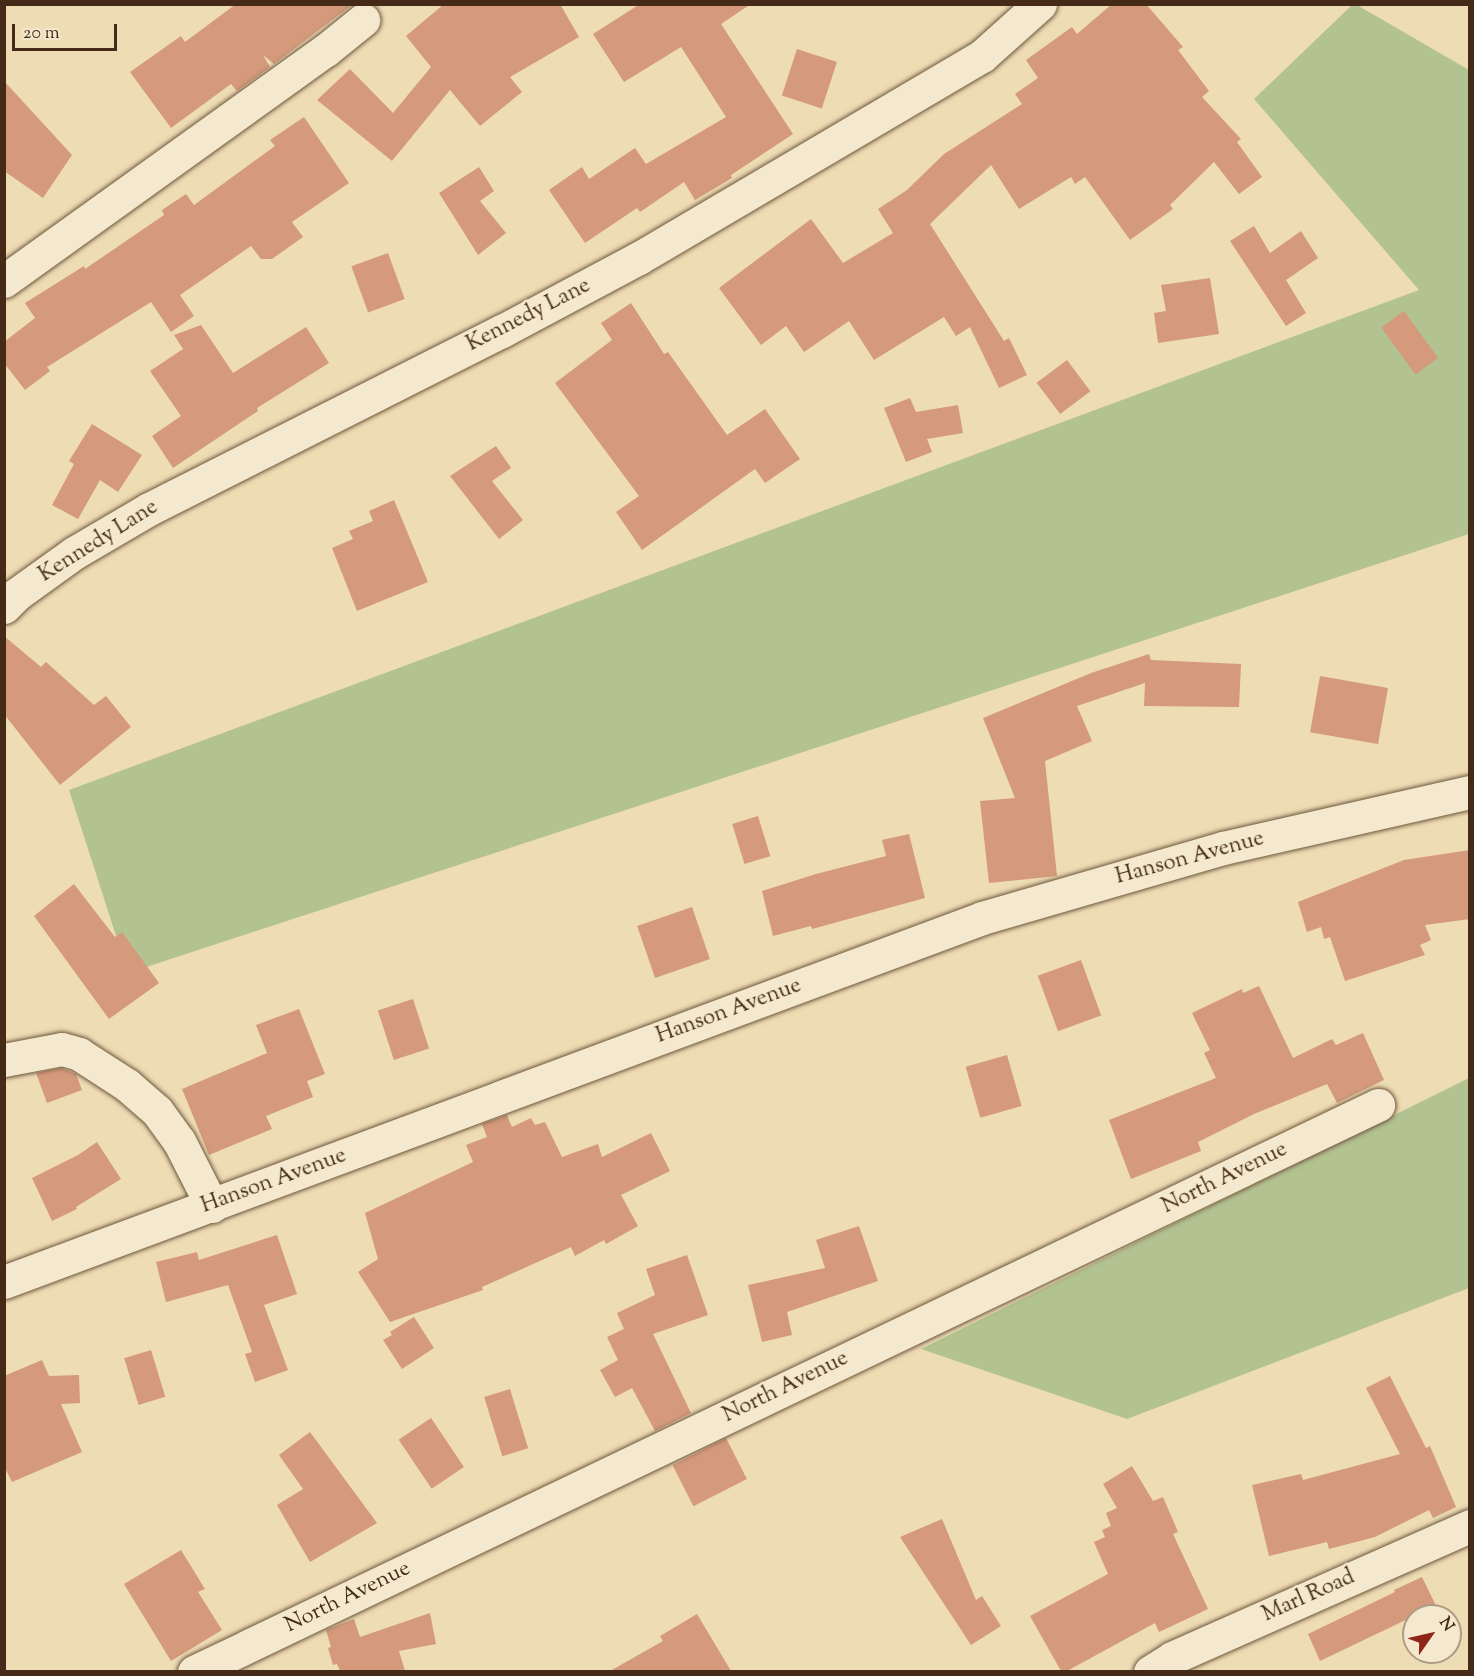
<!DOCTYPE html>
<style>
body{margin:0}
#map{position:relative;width:1474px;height:1676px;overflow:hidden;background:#eedcb4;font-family:"Sorts Mill Goudy",serif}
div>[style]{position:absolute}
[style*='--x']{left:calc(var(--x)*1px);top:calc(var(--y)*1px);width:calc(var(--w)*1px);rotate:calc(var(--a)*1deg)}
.green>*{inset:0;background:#b3c291}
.building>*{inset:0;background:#d49a7b;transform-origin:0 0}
.roads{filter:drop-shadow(0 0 2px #6f573e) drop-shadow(0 0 2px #6f573e)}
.minor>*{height:33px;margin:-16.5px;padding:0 16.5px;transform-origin:16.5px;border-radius:16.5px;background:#f4e8ce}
span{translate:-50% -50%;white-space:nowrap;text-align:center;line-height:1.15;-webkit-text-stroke:5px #f4e8ce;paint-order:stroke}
.street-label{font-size:22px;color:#452b17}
.frame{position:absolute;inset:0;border:6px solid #452b17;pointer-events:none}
.north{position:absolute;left:1402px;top:1604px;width:60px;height:60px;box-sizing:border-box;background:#f4e8ce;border:2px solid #ae9c85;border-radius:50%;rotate:56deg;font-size:16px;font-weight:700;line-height:24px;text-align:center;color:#452b17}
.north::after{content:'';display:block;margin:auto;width:21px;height:27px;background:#8f2418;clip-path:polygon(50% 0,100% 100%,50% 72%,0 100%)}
.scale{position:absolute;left:12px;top:24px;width:105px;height:27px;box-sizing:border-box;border:3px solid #452b17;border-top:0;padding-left:8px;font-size:18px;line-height:21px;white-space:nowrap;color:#452b17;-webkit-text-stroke:4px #f4e8ce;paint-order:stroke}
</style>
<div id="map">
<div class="green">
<div style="clip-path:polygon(1352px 5px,1357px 5px,1469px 70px,1469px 534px,128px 973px,69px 790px,1419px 290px,1254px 99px)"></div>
<div style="clip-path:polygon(1469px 1078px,1469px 1288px,1127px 1419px,921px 1349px)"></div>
</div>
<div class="building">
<div style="clip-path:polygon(236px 4px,353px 4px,274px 64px,263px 55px,270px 67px,237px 91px,231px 84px,171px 128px,130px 72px,181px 36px,185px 42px)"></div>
<div style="clip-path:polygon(444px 4px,560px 4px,579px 37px,510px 77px,522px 92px,480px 126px,450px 90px,392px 161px,317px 100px,350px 69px,393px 113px,431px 67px,406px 36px)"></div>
<div style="clip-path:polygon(640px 4px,751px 4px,721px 24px,793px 134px,731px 175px,732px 178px,695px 200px,684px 182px,640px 212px,637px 208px,585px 243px,549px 190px,582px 167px,589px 179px,635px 148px,646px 164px,726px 117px,681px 47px,624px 82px,593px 34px)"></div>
<div style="clip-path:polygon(1112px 4px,1146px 4px,1183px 47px,1178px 50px,1209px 91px,1202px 97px,1241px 139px,1237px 142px,1262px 177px,1239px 194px,1214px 162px,1170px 205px,1173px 209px,1130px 240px,1085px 177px,1075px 184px,1071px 177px,1019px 209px,991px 165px,930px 224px,1004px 341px,1009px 338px,1027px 375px,999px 388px,970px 327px,956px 336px,944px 317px,874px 360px,849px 321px,804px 352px,786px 326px,761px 345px,719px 288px,811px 219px,843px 263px,893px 233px,878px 209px,907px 190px,944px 154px,1022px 104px,1015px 94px,1038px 78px,1026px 60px,1072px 27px,1077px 34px)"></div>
<div style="left:797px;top:49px;width:42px;height:49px;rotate:18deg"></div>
<div style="clip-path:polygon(4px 81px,72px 155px,43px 198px,4px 171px)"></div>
<div style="clip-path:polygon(304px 117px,349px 183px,292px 222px,303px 237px,272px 259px,261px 259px,251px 246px,180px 295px,194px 316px,171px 332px,151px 302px,47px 367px,50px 371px,25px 390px,4px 363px,4px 342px,35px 318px,25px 303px,84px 266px,85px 269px,164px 215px,162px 210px,186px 194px,194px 205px,275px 146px,270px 140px)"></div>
<div style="clip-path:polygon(479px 167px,494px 191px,480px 201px,506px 233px,478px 255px,439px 193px)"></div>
<div style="clip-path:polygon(1254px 226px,1270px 253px,1301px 231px,1318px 258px,1286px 280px,1306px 313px,1286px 326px,1230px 241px)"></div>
<div style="left:388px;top:253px;width:49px;height:39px;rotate:70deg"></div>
<div style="clip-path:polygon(1210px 278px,1219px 334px,1158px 343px,1154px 313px,1166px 311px,1161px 285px)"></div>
<div style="clip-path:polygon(631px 303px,664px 354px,668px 352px,727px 435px,765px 409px,800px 459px,765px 483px,755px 469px,642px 550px,616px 512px,639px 496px,555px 383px,612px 340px,601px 323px)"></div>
<div style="left:1404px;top:311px;width:58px;height:28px;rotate:54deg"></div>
<div style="clip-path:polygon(201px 325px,233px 373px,306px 327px,329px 363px,257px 408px,258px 411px,173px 468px,152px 436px,181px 416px,150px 371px,183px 349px,174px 335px)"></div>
<div style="left:1067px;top:360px;width:39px;height:38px;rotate:53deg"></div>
<div style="clip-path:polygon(910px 398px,916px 412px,958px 405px,963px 433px,927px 439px,932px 452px,906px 462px,884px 408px)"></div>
<div style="clip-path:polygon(92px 424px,142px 455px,118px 492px,100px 480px,78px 519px,52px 505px,74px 464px,69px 461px)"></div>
<div style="clip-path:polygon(496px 446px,511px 468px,492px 481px,523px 520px,499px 539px,450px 476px)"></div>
<div style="clip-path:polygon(394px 500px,428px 582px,357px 611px,332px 548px,353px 539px,349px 531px,373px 521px,369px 511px)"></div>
<div style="clip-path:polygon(4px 636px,41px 667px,46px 662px,94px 705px,106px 696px,131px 727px,60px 785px,4px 714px)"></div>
<div style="clip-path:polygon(1149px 654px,1151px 660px,1241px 664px,1239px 707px,1144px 706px,1145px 683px,1077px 706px,1092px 741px,1045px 761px,1057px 876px,989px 883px,980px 801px,1015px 798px,983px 718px,1091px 673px)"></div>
<div style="left:1320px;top:676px;width:69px;height:57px;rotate:10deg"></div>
<div style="left:758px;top:816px;width:42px;height:27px;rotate:73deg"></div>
<div style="clip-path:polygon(909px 834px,925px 898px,812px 929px,811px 926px,773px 936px,762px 891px,816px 874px,886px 856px,882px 840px)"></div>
<div style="clip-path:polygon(1470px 850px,1470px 919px,1425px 925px,1431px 940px,1420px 945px,1425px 955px,1345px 981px,1330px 937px,1324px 939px,1321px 927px,1307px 932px,1298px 902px,1404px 860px)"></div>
<div style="clip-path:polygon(74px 884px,115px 937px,122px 932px,159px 983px,109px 1019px,34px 916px)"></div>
<div style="left:692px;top:907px;width:55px;height:58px;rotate:71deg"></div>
<div style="left:1081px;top:960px;width:59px;height:46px;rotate:70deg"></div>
<div style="clip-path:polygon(1259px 986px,1293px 1058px,1332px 1039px,1336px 1045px,1363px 1033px,1384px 1080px,1337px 1103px,1327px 1084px,1254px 1114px,1198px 1142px,1201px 1151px,1131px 1179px,1109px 1120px,1216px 1078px,1204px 1053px,1210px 1050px,1192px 1013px,1242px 989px,1243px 993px)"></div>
<div style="left:413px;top:999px;width:52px;height:37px;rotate:72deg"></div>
<div style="clip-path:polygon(299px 1009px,325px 1074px,307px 1081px,313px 1097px,266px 1116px,272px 1129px,209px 1155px,182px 1089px,267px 1053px,256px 1025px)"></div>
<div style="left:1007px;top:1055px;width:53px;height:43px;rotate:74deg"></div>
<div style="clip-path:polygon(61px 1068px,76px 1074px,82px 1090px,47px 1103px,36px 1073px)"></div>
<div style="clip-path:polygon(507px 1115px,512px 1127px,531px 1118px,535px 1125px,545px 1122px,562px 1157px,598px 1144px,602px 1157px,651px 1133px,670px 1171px,621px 1195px,638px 1226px,606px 1244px,604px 1240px,575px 1256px,571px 1247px,482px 1287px,483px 1290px,390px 1322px,358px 1272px,378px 1259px,365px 1213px,473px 1162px,466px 1145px,487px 1137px,482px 1124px)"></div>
<div style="clip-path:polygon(97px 1142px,121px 1179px,76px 1207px,77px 1209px,52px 1221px,32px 1178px,78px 1155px)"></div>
<div style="clip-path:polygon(859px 1226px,878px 1281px,787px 1312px,792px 1335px,762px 1342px,748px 1285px,825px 1268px,816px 1240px)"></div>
<div style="clip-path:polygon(277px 1235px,297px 1294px,264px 1305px,288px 1370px,255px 1382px,245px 1354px,252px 1352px,228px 1285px,166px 1302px,156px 1262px,197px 1252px,199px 1260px)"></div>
<div style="clip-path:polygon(687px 1255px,708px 1315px,653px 1334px,691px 1413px,655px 1431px,632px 1388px,615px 1397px,600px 1370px,618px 1360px,607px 1337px,624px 1329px,617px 1313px,655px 1295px,646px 1269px)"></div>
<div style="clip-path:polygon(414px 1317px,434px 1348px,402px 1369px,383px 1340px,392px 1335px,390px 1332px)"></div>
<div style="left:151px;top:1350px;width:49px;height:28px;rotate:73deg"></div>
<div style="clip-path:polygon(42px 1360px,49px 1376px,79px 1375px,80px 1403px,61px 1404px,82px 1452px,12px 1482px,4px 1466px,4px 1376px)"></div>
<div style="clip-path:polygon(1390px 1376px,1426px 1448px,1430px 1446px,1456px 1507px,1433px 1518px,1429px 1510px,1375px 1537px,1329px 1549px,1327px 1542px,1269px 1556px,1252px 1485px,1301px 1474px,1303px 1480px,1400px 1454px,1366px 1388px)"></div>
<div style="left:510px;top:1389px;width:62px;height:27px;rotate:73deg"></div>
<div style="left:431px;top:1418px;width:59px;height:39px;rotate:56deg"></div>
<div style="clip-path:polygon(310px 1432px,377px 1523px,310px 1562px,277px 1505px,303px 1489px,279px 1455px)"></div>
<div style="left:726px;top:1438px;width:46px;height:60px;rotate:63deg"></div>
<div style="clip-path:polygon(1132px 1466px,1153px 1501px,1163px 1497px,1178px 1532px,1173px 1534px,1208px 1609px,1159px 1632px,1155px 1623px,1067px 1671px,1061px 1671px,1030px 1616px,1108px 1574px,1094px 1542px,1105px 1537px,1102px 1530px,1111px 1526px,1106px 1513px,1117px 1508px,1103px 1484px)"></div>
<div style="clip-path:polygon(942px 1519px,976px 1600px,982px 1596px,1001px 1626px,971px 1645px,900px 1537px)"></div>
<div style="clip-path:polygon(181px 1550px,205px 1589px,198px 1592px,222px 1630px,171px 1661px,124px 1584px)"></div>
<div style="clip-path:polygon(1422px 1577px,1441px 1616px,1414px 1616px,1320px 1661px,1308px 1634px,1395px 1592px,1394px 1590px)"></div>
<div style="clip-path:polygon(430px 1613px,436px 1644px,399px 1651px,405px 1671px,340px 1671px,337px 1664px,333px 1665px,328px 1648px,331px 1647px,326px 1630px,354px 1619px,360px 1637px)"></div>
<div style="clip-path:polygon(697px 1614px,731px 1671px,610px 1671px,663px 1641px,660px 1636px)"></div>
</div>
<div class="roads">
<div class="minor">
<div style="--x:4;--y:281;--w:396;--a:-35.7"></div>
<div style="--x:326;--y:50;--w:48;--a:-39"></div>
<div style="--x:4;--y:607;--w:18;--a:-45"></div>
<div style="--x:17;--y:594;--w:70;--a:-35.7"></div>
<div style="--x:74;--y:553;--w:87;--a:-30.4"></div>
<div style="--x:149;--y:509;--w:395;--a:-26.8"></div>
<div style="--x:502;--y:331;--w:155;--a:-28.1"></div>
<div style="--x:639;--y:258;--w:398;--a:-30.5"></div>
<div style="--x:982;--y:56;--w:78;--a:-41.9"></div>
<div style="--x:4;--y:1060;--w:59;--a:-10.7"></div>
<div style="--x:62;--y:1049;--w:18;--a:16"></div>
<div style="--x:79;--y:1054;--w:57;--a:32.9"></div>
<div style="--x:127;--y:1085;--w:40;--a:41"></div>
<div style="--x:157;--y:1111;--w:37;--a:54"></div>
<div style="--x:179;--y:1141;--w:73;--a:63.1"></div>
<div style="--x:4;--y:1282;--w:1044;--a:-20.41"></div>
<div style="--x:982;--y:918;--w:251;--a:-16.2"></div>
<div style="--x:1223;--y:848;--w:253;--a:-12.8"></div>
<div style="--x:194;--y:1672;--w:1313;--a:-25.59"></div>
<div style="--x:1150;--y:1672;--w:26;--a:-32"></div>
<div style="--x:1172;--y:1658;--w:326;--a:-23.9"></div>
</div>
</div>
<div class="street-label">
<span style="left:529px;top:316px;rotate:-27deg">Kennedy Lane</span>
<span style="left:99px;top:542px;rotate:-32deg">Kennedy Lane</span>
<span style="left:1190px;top:859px;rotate:-15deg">Hanson Avenue</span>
<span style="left:729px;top:1012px;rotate:-20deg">Hanson Avenue</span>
<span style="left:1225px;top:1179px;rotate:-26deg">North Avenue</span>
<span style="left:274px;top:1182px;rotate:-20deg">Hanson Avenue</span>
<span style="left:786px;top:1388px;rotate:-26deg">North Avenue</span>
<span style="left:1309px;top:1597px;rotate:-24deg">Marl Road</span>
<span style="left:348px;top:1598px;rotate:-26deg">North Avenue</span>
</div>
<div class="frame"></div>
<div class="north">N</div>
<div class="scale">20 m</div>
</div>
